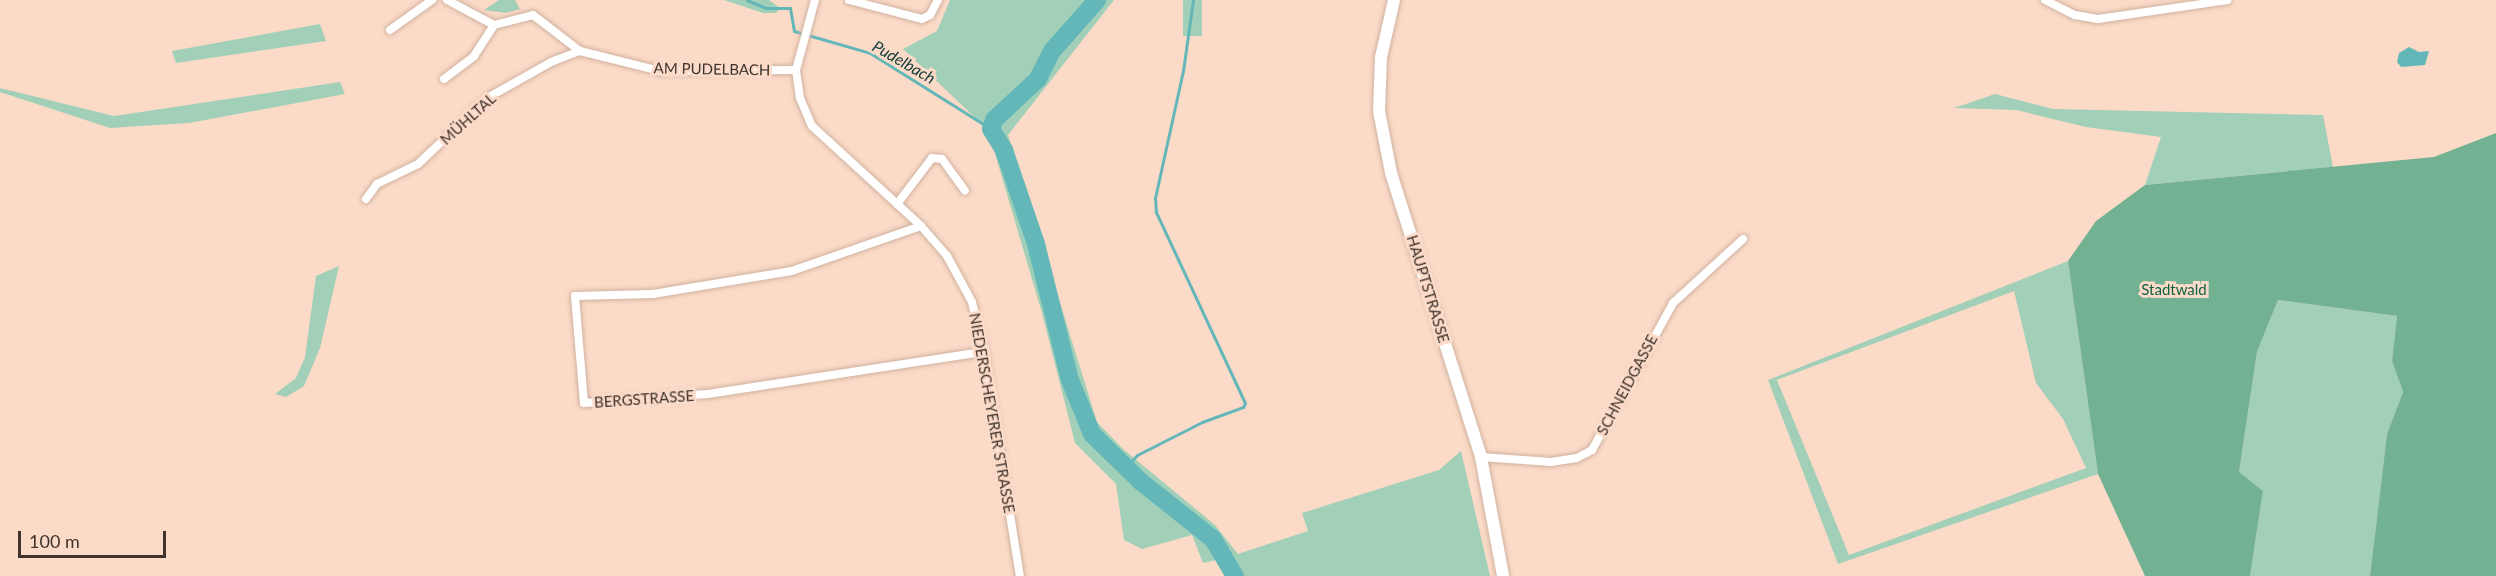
<!DOCTYPE html>
<meta charset="utf-8">
<style>
body{margin:0}
#map{position:relative;width:2496px;height:576px;overflow:hidden;background:#fbdbc8;font-family:Lato,sans-serif}
div>[style]{position:absolute}
[style*='--x']{left:calc(var(--x)*1px);top:calc(var(--y)*1px);width:calc(var(--w)*1px);rotate:calc(var(--a)*1deg)}
.green>*{inset:0;background:#a2cfb7;transform-origin:0 0}
.forest>*{inset:0;background:#72b293}
.water>*{inset:0;background:#64b7b9}
.stream>*{height:3px;margin:-1.5px;padding:0 1.5px;transform-origin:1.5px;border-radius:1.5px;background:#64b7b9}
.river>*{height:18px;margin:-9px;padding:0 9px;transform-origin:9px;border-radius:9px;background:#64b7b9}
.roads{filter:drop-shadow(0 0 2px #d1b2a0) drop-shadow(0 0 2px #d1b2a0)}
.street>*{height:8px;margin:-4px;padding:0 4px;transform-origin:4px;border-radius:4px;background:#fff}
.secondary>*{height:12px;margin:-6px;padding:0 6px;transform-origin:6px;border-radius:6px;background:#fff}
span{translate:-50% -50%;white-space:nowrap;text-align:center;line-height:1.15;-webkit-text-stroke:6px #fbdbc8;paint-order:stroke}
.street-label{font-size:15px;color:#40332c}
.park-label{font-size:15px;color:#106042}
.water-label{font-size:16px;color:#123b3b;font-style:italic}
.scale{position:absolute;left:18px;top:531px;width:148px;height:27px;box-sizing:border-box;border:3px solid #40332c;border-top:0;padding-left:8px;font-size:18px;line-height:21px;white-space:nowrap;color:#40332c;-webkit-text-stroke:4px #fbdbc8;paint-order:stroke}
</style>
<div id="map">
<div class="green">
<div style="clip-path:polygon(499px 0,515px 0,520px 9px,506px 13px,484px 10px)"></div>
<div style="clip-path:polygon(724px 0,769px 0,780px 8px,776px 13px,763px 13px)"></div>
<div style="clip-path:polygon(950px 0,1114px 0,1008px 135px,1097px 422px,1123px 449px,1215px 525px,1238px 554px,1308px 531px,1302px 513px,1439px 470px,1461px 451px,1490px 576px,1235px 576px,1226px 558px,1203px 563px,1192px 535px,1142px 549px,1124px 540px,1116px 484px,1075px 443px,1042px 313px,988px 130px,903px 49px,937px 31px)"></div>
<div style="left:1183px;top:0;width:19px;height:36px"></div>
<div style="clip-path:polygon(320px 24px,326px 41px,176px 63px,172px 51px)"></div>
<div style="clip-path:polygon(340px 82px,345px 94px,189px 123px,110px 128px,0 92px,0 88px,114px 116px)"></div>
<div style="clip-path:polygon(1995px 94px,2053px 109px,2323px 115px,2333px 167px,2145px 185px,2161px 137px,2086px 127px,2016px 110px,1954px 108px)"></div>
<div style="clip-path:polygon(evenodd,2068px 261px,2098px 474px,1838px 564px,1768px 380px,2068px 261px,2014px 291px,2036px 383px,2063px 419px,2086px 468px,1849px 555px,1777px 380px,2014px 291px)"></div>
<div style="clip-path:polygon(339px 266px,320px 348px,304px 386px,286px 397px,275px 394px,296px 378px,305px 357px,316px 276px)"></div>
<div style="clip-path:polygon(2278px 300px,2397px 316px,2392px 361px,2403px 392px,2387px 434px,2370px 576px,2250px 576px,2263px 491px,2239px 472px,2257px 352px)"></div>
</div>
<div class="forest">
<div style="clip-path:polygon(2496px 133px,2496px 576px,2370px 576px,2387px 434px,2403px 392px,2392px 361px,2397px 316px,2278px 300px,2257px 352px,2239px 472px,2263px 491px,2250px 576px,2145px 576px,2098px 474px,2068px 261px,2096px 221px,2145px 185px,2434px 157px)"></div>
</div>
<div class="water">
<div style="clip-path:polygon(2409px 47px,2419px 52px,2429px 51px,2425px 65px,2401px 67px,2397px 62px,2399px 53px)"></div>
</div>
<div class="stream">
<div style="--x:747;--y:0;--w:21;--a:23"></div>
<div style="--x:766;--y:8;--w:24;--a:0"></div>
<div style="--x:790;--y:8;--w:23;--a:80"></div>
<div style="--x:794;--y:31;--w:79;--a:16.1"></div>
<div style="--x:870;--y:53;--w:143;--a:32.1"></div>
<div style="--x:1126;--y:467;--w:16;--a:-47"></div>
<div style="--x:1137;--y:455;--w:73;--a:-26.9"></div>
<div style="--x:1202;--y:422;--w:44;--a:-20.1"></div>
<div style="--x:1243;--y:407;--w:4;--a:-63"></div>
<div style="--x:1245;--y:403;--w:211;--a:-115"></div>
<div style="--x:1156;--y:212;--w:14;--a:-94"></div>
<div style="--x:1155;--y:198;--w:130;--a:-77.6"></div>
<div style="--x:1183;--y:71;--w:72;--a:-82"></div>
</div>
<div class="river">
<div style="--x:1097;--y:0;--w:68;--a:131.4"></div>
<div style="--x:1052;--y:51;--w:31;--a:117"></div>
<div style="--x:1038;--y:79;--w:60;--a:137"></div>
<div style="--x:994;--y:120;--w:9;--a:108"></div>
<div style="--x:991;--y:129;--w:25;--a:58"></div>
<div style="--x:1004;--y:150;--w:99;--a:71.2"></div>
<div style="--x:1036;--y:244;--w:140;--a:76"></div>
<div style="--x:1070;--y:380;--w:58;--a:67.8"></div>
<div style="--x:1092;--y:434;--w:67;--a:44.4"></div>
<div style="--x:1140;--y:481;--w:93;--a:38.5"></div>
<div style="--x:1213;--y:539;--w:43;--a:59.3"></div>
</div>
<div class="roads">
<div class="street">
<div style="--x:447;--y:0;--w:53;--a:28"></div>
<div style="--x:815;--y:0;--w:73;--a:105.2"></div>
<div style="--x:796;--y:70;--w:28;--a:82"></div>
<div style="--x:800;--y:98;--w:30;--a:67"></div>
<div style="--x:812;--y:126;--w:148;--a:42.5"></div>
<div style="--x:921;--y:226;--w:40;--a:49"></div>
<div style="--x:947;--y:256;--w:52;--a:61.5"></div>
<div style="--x:972;--y:302;--w:51;--a:76.5"></div>
<div style="--x:984;--y:352;--w:227;--a:80.9"></div>
<div style="--x:849;--y:0;--w:75;--a:14.6"></div>
<div style="--x:922;--y:19;--w:9;--a:-27"></div>
<div style="--x:930;--y:15;--w:17;--a:-62"></div>
<div style="--x:2045;--y:0;--w:34;--a:27"></div>
<div style="--x:2075;--y:15;--w:23;--a:10"></div>
<div style="--x:2098;--y:19;--w:131;--a:-8.3"></div>
<div style="--x:390;--y:30;--w:52;--a:-35.5"></div>
<div style="--x:444;--y:79;--w:38;--a:-37"></div>
<div style="--x:474;--y:56;--w:37;--a:-57"></div>
<div style="--x:494;--y:25;--w:40;--a:-14.4"></div>
<div style="--x:533;--y:15;--w:59;--a:37.5"></div>
<div style="--x:580;--y:51;--w:82;--a:14"></div>
<div style="--x:660;--y:71;--w:136;--a:-0.4"></div>
<div style="--x:366;--y:199;--w:19;--a:-54"></div>
<div style="--x:377;--y:184;--w:46;--a:-26"></div>
<div style="--x:418;--y:164;--w:98;--a:-43.3"></div>
<div style="--x:489;--y:97;--w:71;--a:-29.4"></div>
<div style="--x:551;--y:62;--w:31;--a:-21"></div>
<div style="--x:897;--y:204;--w:58;--a:-52.7"></div>
<div style="--x:932;--y:158;--w:10;--a:6"></div>
<div style="--x:942;--y:159;--w:39;--a:54"></div>
<div style="--x:921;--y:226;--w:137;--a:160.8"></div>
<div style="--x:792;--y:271;--w:141;--a:170.6"></div>
<div style="--x:653;--y:294;--w:78;--a:178.5"></div>
<div style="--x:575;--y:296;--w:107;--a:85.2"></div>
<div style="--x:584;--y:403;--w:124;--a:-4.2"></div>
<div style="--x:708;--y:394;--w:279;--a:-8.7"></div>
<div style="--x:1481;--y:457;--w:70;--a:4.1"></div>
<div style="--x:1551;--y:462;--w:26;--a:-9"></div>
<div style="--x:1577;--y:458;--w:17;--a:-28"></div>
<div style="--x:1592;--y:450;--w:168;--a:-61.1"></div>
<div style="--x:1673;--y:303;--w:95;--a:-42.4"></div>
</div>
<div class="secondary">
<div style="--x:1394;--y:0;--w:58;--a:102.8"></div>
<div style="--x:1381;--y:57;--w:54;--a:92.1"></div>
<div style="--x:1379;--y:111;--w:63;--a:79"></div>
<div style="--x:1391;--y:173;--w:298;--a:72.4"></div>
<div style="--x:1481;--y:457;--w:121;--a:79.5"></div>
</div>
</div>
<div class="street-label">
<span style="left:712px;top:69px;rotate:1deg">AM PUDELBACH</span>
<span style="left:468px;top:119px;rotate:-42deg">MÜHLTAL</span>
<span style="left:1428px;top:289px;rotate:73deg">HAUPTSTRASSE</span>
<span style="left:1627px;top:385px;rotate:-62deg">SCHNEIDGASSE</span>
<span style="left:644px;top:399px;rotate:-4deg">BERGSTRASSE</span>
<span style="left:992px;top:413px;rotate:80deg">NIEDERSCHEYERER STRASSE</span>
</div>
<div class="park-label">
<span style="left:2174px;top:290px">Stadtwald</span>
</div>
<div class="water-label">
<span style="left:904px;top:62px;rotate:30deg">Pudelbach</span>
</div>
<div class="scale">100 m</div>
</div>
